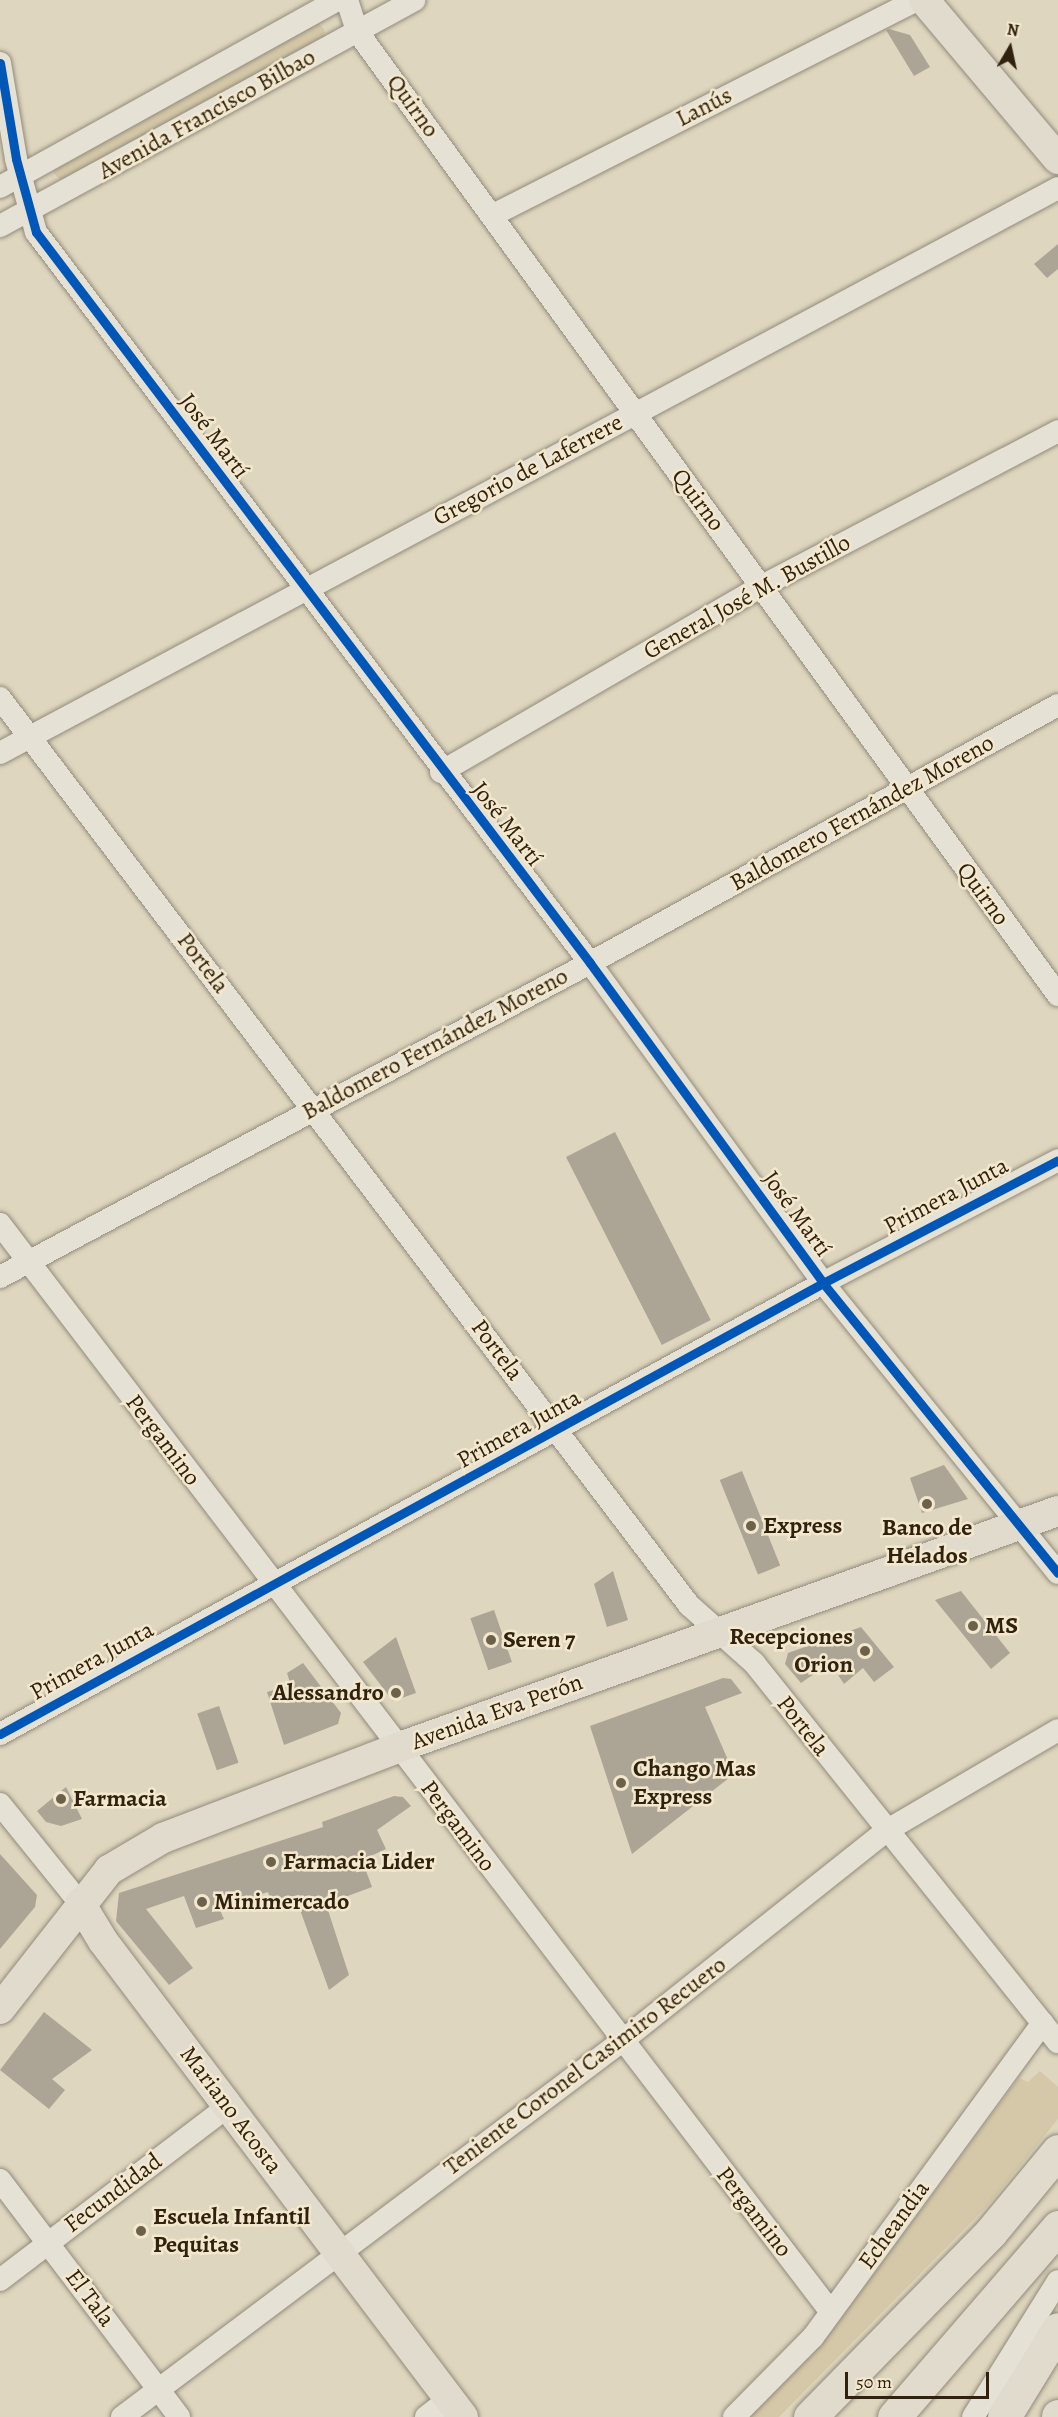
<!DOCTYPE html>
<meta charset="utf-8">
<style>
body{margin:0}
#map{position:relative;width:1058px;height:2417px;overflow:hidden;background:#dfd6bf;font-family:Alegreya,serif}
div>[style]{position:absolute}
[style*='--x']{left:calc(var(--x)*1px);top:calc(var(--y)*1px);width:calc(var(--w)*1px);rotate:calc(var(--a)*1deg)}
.green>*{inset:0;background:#d5c8a8}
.building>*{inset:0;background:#aca595;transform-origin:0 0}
.roads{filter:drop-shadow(0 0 2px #918b7b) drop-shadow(0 0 2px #918b7b)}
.minor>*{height:22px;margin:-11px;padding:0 11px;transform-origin:11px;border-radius:11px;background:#e6e1d5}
.major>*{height:30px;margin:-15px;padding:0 15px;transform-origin:15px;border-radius:15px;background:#e1dbce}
.highway>*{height:33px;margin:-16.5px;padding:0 16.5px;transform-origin:16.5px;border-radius:16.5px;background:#e1dbce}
.cycleway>*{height:9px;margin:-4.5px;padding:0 4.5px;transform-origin:4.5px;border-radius:4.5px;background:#0057b8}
.dots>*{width:16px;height:16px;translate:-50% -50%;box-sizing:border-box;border:3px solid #f3e8cd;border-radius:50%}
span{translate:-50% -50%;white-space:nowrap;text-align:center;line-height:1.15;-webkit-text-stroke:5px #f3e8cd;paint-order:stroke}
.street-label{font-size:24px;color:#30220e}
.poi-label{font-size:24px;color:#30220e;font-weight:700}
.left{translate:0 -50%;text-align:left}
.right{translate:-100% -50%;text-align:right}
.north{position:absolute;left:980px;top:18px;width:60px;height:60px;-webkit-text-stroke:4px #f3e8cd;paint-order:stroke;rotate:9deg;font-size:16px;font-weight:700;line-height:24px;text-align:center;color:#30220e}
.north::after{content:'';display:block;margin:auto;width:21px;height:27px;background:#30220e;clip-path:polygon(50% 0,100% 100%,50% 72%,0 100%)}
.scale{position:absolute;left:845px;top:2372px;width:144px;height:27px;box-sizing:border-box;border:3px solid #30220e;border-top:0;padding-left:8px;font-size:18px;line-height:21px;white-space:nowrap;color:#30220e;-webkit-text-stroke:4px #f3e8cd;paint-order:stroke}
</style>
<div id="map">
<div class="green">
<div style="clip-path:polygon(318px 23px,324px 29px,325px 36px,63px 181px,54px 174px,54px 169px)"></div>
<div style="clip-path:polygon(1040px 2071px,1058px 2087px,1058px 2119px,989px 2204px,779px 2417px,749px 2417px,821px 2345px,836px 2315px,884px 2260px,1019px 2078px,1028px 2082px)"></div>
</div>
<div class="building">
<div style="clip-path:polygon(889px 29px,910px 35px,930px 67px,914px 76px,886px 30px)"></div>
<div style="clip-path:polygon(1058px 244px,1058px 269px,1047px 278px,1034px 264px)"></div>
<div style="left:615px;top:1132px;width:211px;height:55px;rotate:63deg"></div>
<div style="clip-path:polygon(944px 1465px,968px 1499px,922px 1513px,910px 1478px)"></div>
<div style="left:742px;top:1471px;width:102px;height:24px;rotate:68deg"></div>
<div style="clip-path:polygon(613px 1571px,628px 1620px,607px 1627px,594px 1584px)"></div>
<div style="clip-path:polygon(961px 1591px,1010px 1653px,991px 1669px,935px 1600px)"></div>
<div style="left:494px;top:1610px;width:55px;height:25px;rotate:71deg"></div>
<div style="clip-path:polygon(861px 1627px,894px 1667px,874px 1682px,863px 1668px,844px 1684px,830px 1663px,801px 1683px,785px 1664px,788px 1653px)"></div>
<div style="clip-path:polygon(396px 1637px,416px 1693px,393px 1701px,363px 1662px)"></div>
<div style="clip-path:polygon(303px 1663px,341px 1713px,338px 1724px,284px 1745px,267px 1692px,291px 1686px,287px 1673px)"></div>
<div style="clip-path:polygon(723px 1678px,731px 1679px,742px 1693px,705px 1707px,734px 1774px,632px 1854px,590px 1726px)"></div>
<div style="left:219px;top:1706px;width:60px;height:23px;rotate:71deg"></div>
<div style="clip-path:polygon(66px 1787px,82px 1819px,61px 1826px,46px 1822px,37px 1811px)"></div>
<div style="clip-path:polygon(394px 1796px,403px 1797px,411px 1806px,377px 1830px,386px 1849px,362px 1860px,372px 1887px,326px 1904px,349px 1975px,329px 1990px,295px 1896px,272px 1904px,268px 1892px,219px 1908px,224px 1919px,196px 1928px,184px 1896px,146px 1909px,193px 1968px,169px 1985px,116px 1921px,119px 1893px,323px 1827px,322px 1822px)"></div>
<div style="clip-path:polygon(0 1854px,37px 1895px,35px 1907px,0 1949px)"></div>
<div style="clip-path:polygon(44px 2012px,92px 2050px,52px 2079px,65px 2090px,49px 2109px,0 2070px)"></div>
</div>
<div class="roads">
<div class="minor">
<div style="--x:347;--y:0;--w:33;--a:72"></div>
<div style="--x:357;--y:31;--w:1192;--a:53.98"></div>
<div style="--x:0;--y:63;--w:97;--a:80.5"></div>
<div style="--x:16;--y:159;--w:76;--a:74.7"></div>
<div style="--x:36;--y:232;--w:917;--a:52.84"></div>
<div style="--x:590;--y:963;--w:396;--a:53.9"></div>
<div style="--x:823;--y:1283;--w:373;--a:51"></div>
<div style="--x:0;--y:187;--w:385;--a:-29"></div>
<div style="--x:493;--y:215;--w:475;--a:-26.9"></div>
<div style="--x:0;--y:226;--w:472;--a:-28.6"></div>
<div style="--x:0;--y:698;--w:1139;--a:52.78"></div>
<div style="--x:689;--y:1605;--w:87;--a:41.7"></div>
<div style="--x:754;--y:1663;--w:486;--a:51.3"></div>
<div style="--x:0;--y:753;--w:1199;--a:-28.1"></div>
<div style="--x:441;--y:772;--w:371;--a:-30.1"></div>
<div style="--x:762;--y:586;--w:334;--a:-27.6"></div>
<div style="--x:0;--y:1224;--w:1369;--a:52.63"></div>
<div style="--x:0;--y:1277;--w:668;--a:-28.02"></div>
<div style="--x:590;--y:963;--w:534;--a:-28.87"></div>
<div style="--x:0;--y:1734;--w:938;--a:-28.72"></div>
<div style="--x:823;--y:1283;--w:265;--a:-27.6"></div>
<div style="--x:0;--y:1804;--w:127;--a:51.1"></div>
<div style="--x:0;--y:2180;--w:297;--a:52.9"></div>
<div style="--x:0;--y:2280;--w:285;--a:-37.3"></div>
<div style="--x:122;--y:2417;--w:626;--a:-36.94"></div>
<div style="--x:622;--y:2041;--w:337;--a:-38.5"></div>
<div style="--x:886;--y:1831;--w:199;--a:-30.4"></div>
<div style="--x:426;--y:2417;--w:29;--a:-38"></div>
<div style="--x:734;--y:2417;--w:112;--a:-45.4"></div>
<div style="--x:813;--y:2337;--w:389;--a:-53.8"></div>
<div style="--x:973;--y:2417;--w:160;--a:-58"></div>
</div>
<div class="major">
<div style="--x:924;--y:0;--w:208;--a:49.9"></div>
<div style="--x:80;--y:1903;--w:44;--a:58.8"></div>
<div style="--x:103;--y:1941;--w:597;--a:52.9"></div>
<div style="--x:0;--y:2009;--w:177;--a:-51.9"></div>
<div style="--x:109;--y:1870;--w:63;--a:-30.7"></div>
<div style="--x:163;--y:1838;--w:251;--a:-21"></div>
<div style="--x:397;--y:1748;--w:702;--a:-19.73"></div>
</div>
<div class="highway">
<div style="--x:810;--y:2417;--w:259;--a:-45.6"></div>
<div style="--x:991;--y:2232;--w:105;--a:-50.4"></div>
<div style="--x:894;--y:2417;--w:251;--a:-49.2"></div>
<div style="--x:1004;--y:2417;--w:103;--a:-58.5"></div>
<div style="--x:1058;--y:2417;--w:1;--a:-90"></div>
</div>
</div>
<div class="cycleway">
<div style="--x:0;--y:63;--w:97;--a:80.5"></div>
<div style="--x:16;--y:159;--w:76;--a:74.7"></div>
<div style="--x:36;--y:232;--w:917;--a:52.84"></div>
<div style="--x:590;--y:963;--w:396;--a:53.9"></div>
<div style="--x:823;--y:1283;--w:373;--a:51"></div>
<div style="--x:0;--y:1734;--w:938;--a:-28.72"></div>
<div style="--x:823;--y:1283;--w:265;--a:-27.6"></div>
</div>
<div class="dots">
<div style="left:927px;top:1504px;background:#6d614c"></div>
<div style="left:751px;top:1526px;background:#6d614c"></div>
<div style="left:973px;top:1626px;background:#6d614c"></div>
<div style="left:491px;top:1640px;background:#6d614c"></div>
<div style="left:865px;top:1651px;background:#6d614c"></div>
<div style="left:396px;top:1693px;background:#6d614c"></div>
<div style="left:621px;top:1783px;background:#6d614c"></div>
<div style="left:61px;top:1799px;background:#6d614c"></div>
<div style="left:271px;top:1862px;background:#6d614c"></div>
<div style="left:202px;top:1902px;background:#6d614c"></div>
<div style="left:141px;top:2231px;background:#6d614c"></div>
</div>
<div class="street-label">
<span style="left:413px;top:106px;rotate:54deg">Quirno</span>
<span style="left:704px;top:107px;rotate:-27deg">Lanús</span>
<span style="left:207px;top:114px;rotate:-29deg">Avenida Francisco Bilbao</span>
<span style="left:214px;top:436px;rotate:53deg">José Martí</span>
<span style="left:528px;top:470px;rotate:-28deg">Gregorio de Laferrere</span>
<span style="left:698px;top:500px;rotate:53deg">Quirno</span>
<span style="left:747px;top:597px;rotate:-29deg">General José M. Bustillo</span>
<span style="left:862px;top:813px;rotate:-29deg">Baldomero Fernández Moreno</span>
<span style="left:507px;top:824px;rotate:52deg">José Martí</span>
<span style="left:983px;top:894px;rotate:54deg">Quirno</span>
<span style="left:203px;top:963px;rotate:53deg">Portela</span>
<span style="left:435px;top:1044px;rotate:-28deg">Baldomero Fernández Moreno</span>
<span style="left:946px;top:1196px;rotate:-28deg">Primera Junta</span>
<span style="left:797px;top:1214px;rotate:54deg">José Martí</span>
<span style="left:497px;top:1350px;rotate:53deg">Portela</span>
<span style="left:519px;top:1429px;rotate:-29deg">Primera Junta</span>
<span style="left:163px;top:1440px;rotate:53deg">Pergamino</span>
<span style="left:92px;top:1661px;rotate:-29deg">Primera Junta</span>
<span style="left:497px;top:1712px;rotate:-20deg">Avenida Eva Perón</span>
<span style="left:803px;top:1726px;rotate:52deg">Portela</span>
<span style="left:458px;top:1826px;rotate:53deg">Pergamino</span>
<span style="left:585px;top:2066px;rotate:-37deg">Teniente Coronel Casimiro Recuero</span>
<span style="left:231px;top:2110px;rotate:53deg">Mariano Acosta</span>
<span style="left:113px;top:2193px;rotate:-37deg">Fecundidad</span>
<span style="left:754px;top:2212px;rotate:52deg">Pergamino</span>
<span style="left:894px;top:2225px;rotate:-54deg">Echeandia</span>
<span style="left:90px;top:2298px;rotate:53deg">El Tala</span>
</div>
<div class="poi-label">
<span class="left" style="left:763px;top:1526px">Express</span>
<span style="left:927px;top:1542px">Banco de<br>Helados</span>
<span class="left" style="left:985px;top:1626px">MS</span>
<span class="right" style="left:853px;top:1651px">Recepciones<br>Orion</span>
<span class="left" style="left:503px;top:1640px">Seren 7</span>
<span class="right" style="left:384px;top:1693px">Alessandro</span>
<span class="left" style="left:633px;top:1783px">Chango Mas<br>Express</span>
<span class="left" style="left:73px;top:1799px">Farmacia</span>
<span class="left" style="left:283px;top:1862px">Farmacia Lider</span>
<span class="left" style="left:214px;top:1902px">Minimercado</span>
<span class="left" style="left:153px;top:2231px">Escuela Infantil<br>Pequitas</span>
</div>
<div class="north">N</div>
<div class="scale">50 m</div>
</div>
